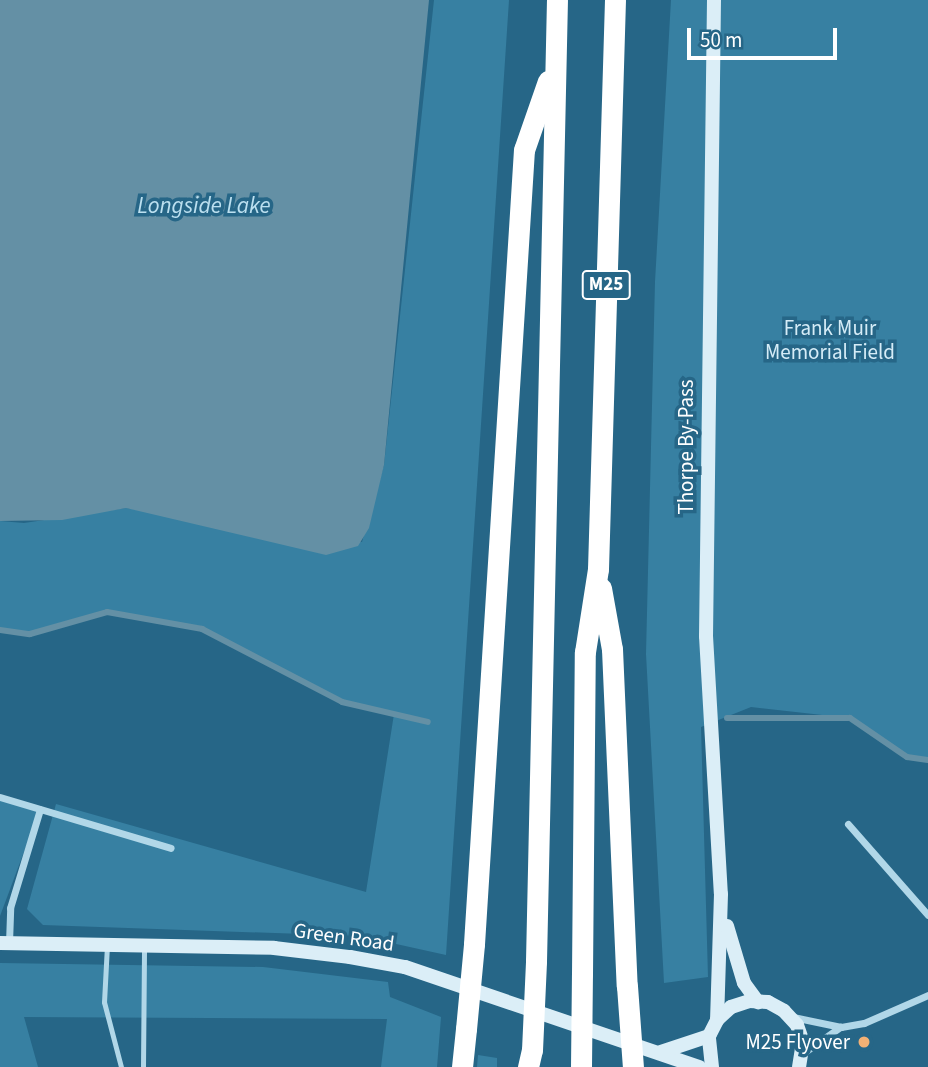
<!DOCTYPE html>
<style>
body{margin:0}
#map{position:relative;width:928px;height:1067px;overflow:hidden;background:#266687;font-family:"Source Sans 3",sans-serif}
div>[style]{position:absolute}
[style*='--x']{left:calc(var(--x)*1px);top:calc(var(--y)*1px);width:calc(var(--w)*1px);rotate:calc(var(--a)*1deg)}
.green>*{inset:0;background:#3780a2}
.water>*{inset:0;background:#6490a5}
.stream>*{height:6px;margin:-3px;padding:0 3px;transform-origin:3px;border-radius:3px;background:#6490a5}
.lane>*{height:5px;margin:-2.5px;padding:0 2.5px;transform-origin:2.5px;border-radius:2.5px;background:#b1d7e8}
.street>*{height:7px;margin:-3.5px;padding:0 3.5px;transform-origin:3.5px;border-radius:3.5px;background:#b1d7e8}
.secondary>*{height:14px;margin:-7px;padding:0 7px;transform-origin:7px;border-radius:7px;background:#dbeef7}
.highway>*{height:21px;margin:-10.5px;padding:0 10.5px;transform-origin:10.5px;border-radius:10.5px;background:#fff}
.highway-bridge>*{height:21px;margin:-10.5px;padding:0 10.5px;transform-origin:10.5px;border-radius:10.5px;background:#fff}
.dots>*{width:19px;height:19px;translate:-50% -50%;box-sizing:border-box;border:4px solid #266687;border-radius:50%}
span{translate:-50% -50%;white-space:nowrap;text-align:center;line-height:1.15;-webkit-text-stroke:7px #266687;paint-order:stroke}
.shield-label span{padding:2px 5px;background:#266687;border:2px solid;border-radius:5px;-webkit-text-stroke-width:0}
.shield-label{font-size:19px;color:#fff;font-weight:700}
.park-label{font-size:21px;color:#d5ecf7}
.street-label{font-size:21px;color:#fff}
.poi-label{font-size:21px;color:#fff}
.right{translate:-100% -50%;text-align:right}
.water-label{font-size:23px;color:#bce0f0;font-style:italic}
.scale{position:absolute;left:687px;top:28px;width:150px;height:32px;box-sizing:border-box;border:4px solid #fff;border-top:0;padding-left:9px;font-size:21px;line-height:24px;white-space:nowrap;color:#fff;-webkit-text-stroke:5px #266687;paint-order:stroke}
</style>
<div id="map">
<div class="green">
<div style="clip-path:polygon(434px 0,509px 0,446px 955px,360px 936px,43px 925px,27px 909px,56px 804px,366px 892px,394px 714px,342px 702px,201px 629px,107px 612px,30px 634px,0 630px,0 521px,24px 523px,126px 508px,362px 542px,384px 465px)"></div>
<div style="clip-path:polygon(671px 0,928px 0,928px 759px,907px 757px,849px 718px,751px 707px,701px 727px,708px 977px,664px 983px,646px 654px,655px 282px)"></div>
<div style="clip-path:polygon(0 796px,40px 809px,0 916px)"></div>
<div style="clip-path:polygon(0 963px,263px 967px,388px 982px,390px 997px,441px 1017px,437px 1067px,381px 1067px,387px 1019px,24px 1017px,38px 1067px,0 1067px)"></div>
<div style="clip-path:polygon(478px 1055px,497px 1058px,497px 1067px,477px 1067px)"></div>
</div>
<div class="water">
<div style="clip-path:polygon(0 0,429px 0,384px 465px,369px 528px,358px 546px,326px 555px,126px 508px,62px 520px,0 521px)"></div>
</div>
<div class="stream">
<div style="--x:0;--y:630;--w:30;--a:8"></div>
<div style="--x:30;--y:634;--w:80;--a:-15.9"></div>
<div style="--x:107;--y:612;--w:97;--a:10.1"></div>
<div style="--x:202;--y:629;--w:158;--a:27.5"></div>
<div style="--x:342;--y:702;--w:88;--a:13.1"></div>
<div style="--x:727;--y:718;--w:123;--a:0"></div>
<div style="--x:850;--y:718;--w:69;--a:34.4"></div>
<div style="--x:907;--y:757;--w:21;--a:8"></div>
</div>
<div class="lane">
<div style="--x:107;--y:945;--w:57;--a:93"></div>
<div style="--x:104;--y:1002;--w:67;--a:75.3"></div>
<div style="--x:143;--y:1067;--w:121;--a:-89.5"></div>
</div>
<div class="street">
<div style="--x:0;--y:797;--w:178;--a:16.6"></div>
<div style="--x:848;--y:824;--w:121;--a:48.7"></div>
<div style="--x:9;--y:943;--w:35;--a:-88"></div>
<div style="--x:10;--y:908;--w:103;--a:-73.1"></div>
<div style="--x:793;--y:1017;--w:49;--a:11.8"></div>
<div style="--x:841;--y:1027;--w:23;--a:-10"></div>
<div style="--x:864;--y:1023;--w:70;--a:-23.6"></div>
<div style="--x:802;--y:1054;--w:47;--a:-35.4"></div>
</div>
<div class="secondary">
<div style="--x:714;--y:0;--w:636;--a:90.72"></div>
<div style="--x:706;--y:636;--w:258;--a:86.7"></div>
<div style="--x:721;--y:894;--w:126;--a:91.8"></div>
<div style="--x:727;--y:926;--w:59;--a:73.4"></div>
<div style="--x:744;--y:983;--w:24;--a:54"></div>
<div style="--x:0;--y:943;--w:274;--a:1"></div>
<div style="--x:274;--y:948;--w:77;--a:6.8"></div>
<div style="--x:350;--y:957;--w:56;--a:10.3"></div>
<div style="--x:405;--y:967;--w:311;--a:18.8"></div>
<div style="--x:661;--y:1052;--w:51;--a:-18.4"></div>
<div style="--x:712;--y:1067;--w:31;--a:-96"></div>
<div style="--x:709;--y:1036;--w:18;--a:-63"></div>
<div style="--x:717;--y:1020;--w:19;--a:-43"></div>
<div style="--x:731;--y:1007;--w:19;--a:-18"></div>
<div style="--x:749;--y:1001;--w:19;--a:3"></div>
<div style="--x:768;--y:1002;--w:18;--a:29"></div>
<div style="--x:784;--y:1011;--w:19;--a:47"></div>
<div style="--x:797;--y:1025;--w:18;--a:71"></div>
<div style="--x:803;--y:1042;--w:25;--a:99"></div>
</div>
<div class="highway">
<div style="--x:601;--y:588;--w:62;--a:79.8"></div>
<div style="--x:612;--y:649;--w:337;--a:87.5"></div>
<div style="--x:474;--y:944;--w:796;--a:-86.4"></div>
<div style="--x:524;--y:150;--w:73;--a:-70.8"></div>
<div style="--x:536;--y:961;--w:961;--a:-88.75"></div>
<div style="--x:582;--y:974;--w:322;--a:-89.5"></div>
<div style="--x:585;--y:652;--w:84;--a:-81.1"></div>
<div style="--x:598;--y:569;--w:569;--a:-88.29"></div>
<div style="--x:462;--y:1067;--w:38;--a:-84"></div>
<div style="--x:528;--y:1067;--w:17;--a:-77"></div>
</div>
<div class="highway-bridge">
<div style="--x:627;--y:986;--w:81;--a:85.8"></div>
<div style="--x:466;--y:1029;--w:85;--a:-84.6"></div>
<div style="--x:532;--y:1050;--w:89;--a:-87.4"></div>
<div style="--x:581;--y:1067;--w:93;--a:-89.4"></div>
</div>
<div class="dots">
<div style="left:864px;top:1042px;background:#f2b175"></div>
</div>
<div class="shield-label">
<span style="left:606px;top:285px">M25</span>
</div>
<div class="park-label">
<span style="left:830px;top:340px">Frank Muir<br>Memorial Field</span>
</div>
<div class="street-label">
<span style="left:686px;top:447px;rotate:-90deg">Thorpe By-Pass</span>
<span style="left:344px;top:937px;rotate:8deg">Green Road</span>
</div>
<div class="poi-label">
<span class="right" style="left:850px;top:1042px">M25 Flyover</span>
</div>
<div class="water-label">
<span style="left:204px;top:206px">Longside Lake</span>
</div>
<div class="scale">50 m</div>
</div>
